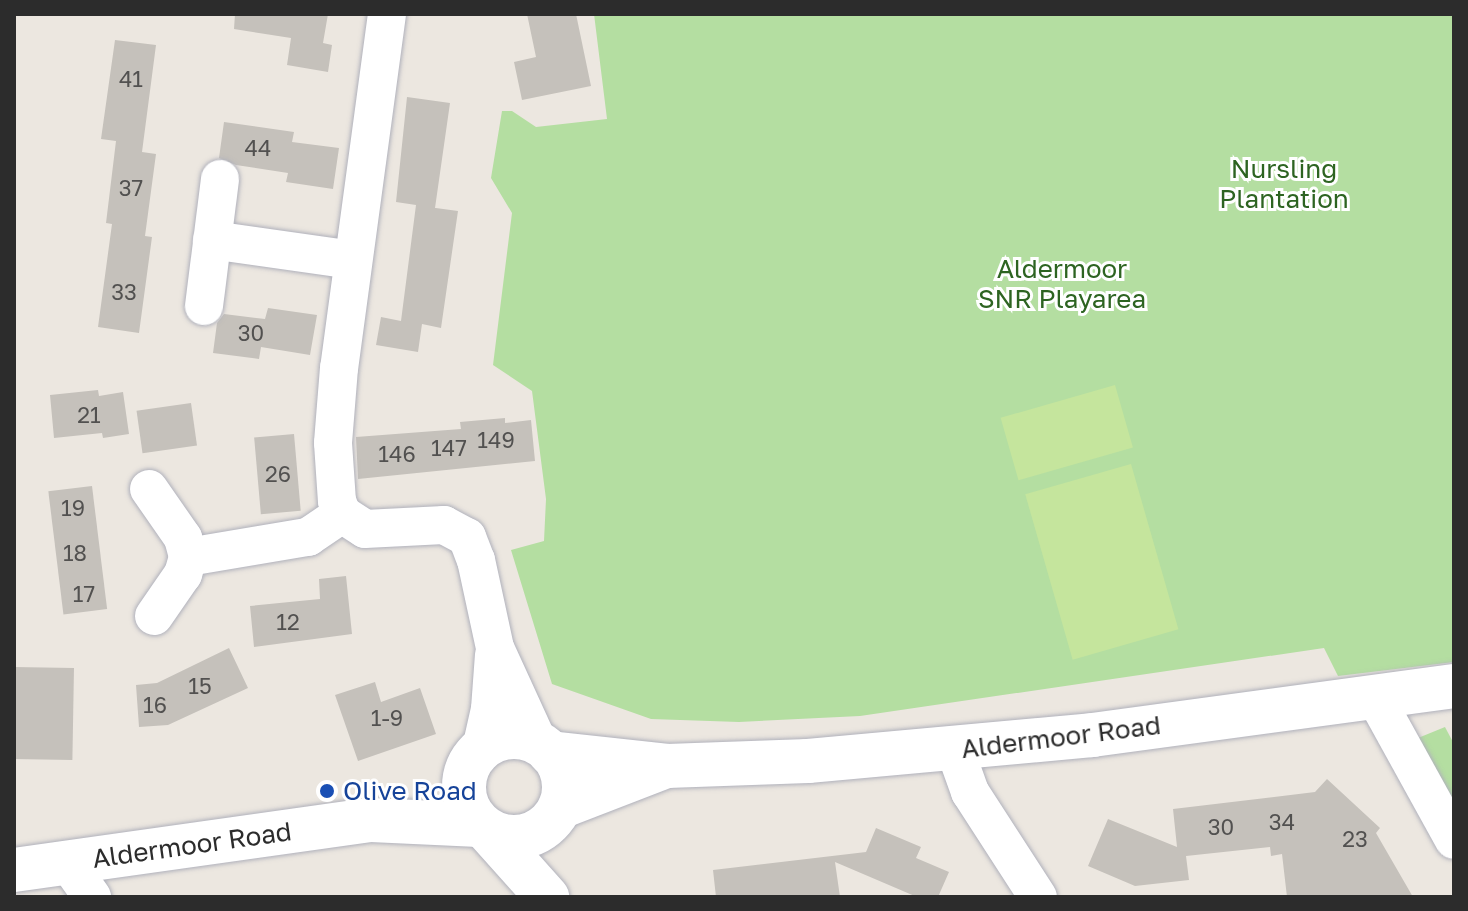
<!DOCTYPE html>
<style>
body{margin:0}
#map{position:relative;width:1468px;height:911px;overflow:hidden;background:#ece7e0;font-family:"Golos Text",sans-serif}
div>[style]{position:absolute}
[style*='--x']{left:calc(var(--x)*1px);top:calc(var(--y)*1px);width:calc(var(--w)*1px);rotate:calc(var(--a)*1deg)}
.green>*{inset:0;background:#b4dea1}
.pitch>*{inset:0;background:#c5e59d;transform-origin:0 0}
.building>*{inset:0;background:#c5c1bb;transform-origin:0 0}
.roads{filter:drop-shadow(0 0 2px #b0b1bb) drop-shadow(0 0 2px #b0b1bb)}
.street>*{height:38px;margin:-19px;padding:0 19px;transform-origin:19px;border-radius:19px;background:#fff}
.secondary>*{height:44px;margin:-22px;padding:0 22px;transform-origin:22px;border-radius:22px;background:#fff}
.secondary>.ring{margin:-22px;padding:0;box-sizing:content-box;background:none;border:44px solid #fff;border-radius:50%}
.dots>*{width:22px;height:22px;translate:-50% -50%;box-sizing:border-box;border:4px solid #fff;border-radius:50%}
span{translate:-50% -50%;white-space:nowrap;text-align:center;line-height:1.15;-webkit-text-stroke:6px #fff;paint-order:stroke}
.number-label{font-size:22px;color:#525150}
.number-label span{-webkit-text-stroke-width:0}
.park-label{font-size:26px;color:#2d6421}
.street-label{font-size:26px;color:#2c2c2c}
.transit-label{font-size:26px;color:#164399}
.left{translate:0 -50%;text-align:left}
.frame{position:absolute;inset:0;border:16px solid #2c2c2c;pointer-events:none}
</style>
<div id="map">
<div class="green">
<div style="clip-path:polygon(594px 14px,1454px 14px,1454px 662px,1338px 676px,1324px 648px,860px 716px,739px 722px,651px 719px,552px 684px,511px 550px,544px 541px,546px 499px,532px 391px,493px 365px,512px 213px,491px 178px,502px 111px,512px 111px,536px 127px,607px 119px)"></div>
<div style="clip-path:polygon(1445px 727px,1454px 744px,1454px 802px,1418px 738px)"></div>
</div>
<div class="pitch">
<div style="left:1115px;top:385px;width:65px;height:119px;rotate:74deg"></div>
<div style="left:1131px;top:464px;width:172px;height:110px;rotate:74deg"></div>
</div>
<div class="building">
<div style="clip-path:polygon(235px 14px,328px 14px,323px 43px,332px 45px,328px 72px,287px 65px,291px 38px,234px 29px)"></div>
<div style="clip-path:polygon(527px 14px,576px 14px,591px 86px,522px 100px,514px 62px,536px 57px)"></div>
<div style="clip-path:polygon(115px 40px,156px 45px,142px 152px,156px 154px,145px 236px,152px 237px,139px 333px,98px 327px,112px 224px,106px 223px,116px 141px,101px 139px)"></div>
<div style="clip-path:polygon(407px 97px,450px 103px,435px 208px,421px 206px,458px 211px,441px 328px,422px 324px,418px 352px,376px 345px,381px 317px,401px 321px,416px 205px,396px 202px)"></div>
<div style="clip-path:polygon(224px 122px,294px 132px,292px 142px,339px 148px,333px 189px,286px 182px,288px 173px,236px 165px,219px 158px)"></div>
<div style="clip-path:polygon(268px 308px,317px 315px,310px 355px,261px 347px,259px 359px,213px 353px,217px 323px,224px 314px,265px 319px)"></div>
<div style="clip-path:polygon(98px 390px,99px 396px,123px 392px,129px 434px,103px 438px,102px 433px,54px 438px,50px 395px)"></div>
<div style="left:191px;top:403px;width:43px;height:55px;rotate:82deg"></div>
<div style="clip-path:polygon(505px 418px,505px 423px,531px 420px,535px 461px,358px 479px,356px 437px,461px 429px,460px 422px)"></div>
<div style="left:294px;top:434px;width:77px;height:40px;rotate:85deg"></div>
<div style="left:92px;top:486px;width:124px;height:44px;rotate:83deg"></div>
<div style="clip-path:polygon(346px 576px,352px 634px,254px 647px,250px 606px,320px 599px,319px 579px)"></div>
<div style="clip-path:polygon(229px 648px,248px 688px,168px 725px,139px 727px,136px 685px,157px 683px)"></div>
<div style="left:14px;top:667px;width:60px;height:92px;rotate:1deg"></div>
<div style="clip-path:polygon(375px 682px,381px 702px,420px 688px,436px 734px,358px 761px,335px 695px)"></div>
<div style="clip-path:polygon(1327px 779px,1380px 828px,1376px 833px,1413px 897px,1287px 897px,1282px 854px,1271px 856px,1270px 847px,1186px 856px,1189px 880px,1135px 886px,1088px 866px,1108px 819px,1177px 847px,1173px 809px,1315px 792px)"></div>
<div style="clip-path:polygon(876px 828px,921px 847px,916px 858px,949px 872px,938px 897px,917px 897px,835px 862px,840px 897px,716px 897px,713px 870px,866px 852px)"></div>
</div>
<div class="roads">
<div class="street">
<div style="--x:387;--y:14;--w:357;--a:97.7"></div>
<div style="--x:339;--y:368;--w:75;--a:94.6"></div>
<div style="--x:333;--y:443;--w:58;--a:86.1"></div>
<div style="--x:337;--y:501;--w:14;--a:69"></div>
<div style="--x:342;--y:514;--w:27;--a:33"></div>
<div style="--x:365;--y:529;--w:79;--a:-2.9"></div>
<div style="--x:444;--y:525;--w:26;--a:28"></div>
<div style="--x:467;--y:537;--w:25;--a:69"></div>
<div style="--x:476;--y:560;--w:90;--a:77.8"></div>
<div style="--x:495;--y:648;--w:106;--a:65.4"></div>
<div style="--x:212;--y:240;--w:142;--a:8.1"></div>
<div style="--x:204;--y:306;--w:128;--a:-82.8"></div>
<div style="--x:149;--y:489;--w:60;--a:55.2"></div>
<div style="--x:183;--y:538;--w:20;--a:75"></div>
<div style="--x:188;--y:557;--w:18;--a:106"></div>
<div style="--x:183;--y:574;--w:51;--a:124.6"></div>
<div style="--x:188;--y:557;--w:122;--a:-9.5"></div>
<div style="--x:308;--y:537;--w:41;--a:-34.1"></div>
<div style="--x:1375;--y:697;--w:163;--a:61.1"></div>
<div style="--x:481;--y:749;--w:41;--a:-77.3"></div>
<div style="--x:490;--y:709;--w:54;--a:-85.8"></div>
<div style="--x:955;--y:750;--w:45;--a:70.3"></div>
<div style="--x:970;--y:792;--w:125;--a:57.1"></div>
<div style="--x:68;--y:863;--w:42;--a:54.8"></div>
</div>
<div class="secondary">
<div class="ring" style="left:464px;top:737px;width:56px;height:56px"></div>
<div style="--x:550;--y:753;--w:118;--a:6.3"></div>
<div style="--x:667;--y:766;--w:141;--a:-2"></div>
<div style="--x:808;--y:761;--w:285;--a:-5.2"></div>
<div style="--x:1092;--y:735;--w:365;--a:-7.7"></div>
<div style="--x:560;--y:807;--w:108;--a:-21.1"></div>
<div style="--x:488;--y:831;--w:89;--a:48.2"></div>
<div style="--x:14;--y:870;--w:360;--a:-8"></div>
<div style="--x:371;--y:820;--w:108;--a:2.7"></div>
</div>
</div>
<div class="dots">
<div style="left:327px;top:791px;background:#1a4fb4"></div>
</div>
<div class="number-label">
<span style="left:131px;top:79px">41</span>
<span style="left:258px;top:148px">44</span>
<span style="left:131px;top:188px">37</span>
<span style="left:124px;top:292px">33</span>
<span style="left:251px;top:333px">30</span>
<span style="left:89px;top:415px">21</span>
<span style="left:496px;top:440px">149</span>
<span style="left:449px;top:448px">147</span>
<span style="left:397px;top:454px">146</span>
<span style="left:278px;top:474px">26</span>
<span style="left:73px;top:508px">19</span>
<span style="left:75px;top:553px">18</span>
<span style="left:84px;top:594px">17</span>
<span style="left:288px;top:622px">12</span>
<span style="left:200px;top:686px">15</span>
<span style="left:155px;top:705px">16</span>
<span style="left:387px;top:718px">1-9</span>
<span style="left:1282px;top:822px">34</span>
<span style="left:1221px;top:827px">30</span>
<span style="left:1355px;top:839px">23</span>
</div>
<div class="park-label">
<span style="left:1284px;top:184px">Nursling<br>Plantation</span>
<span style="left:1062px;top:284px">Aldermoor<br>SNR Playarea</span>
</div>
<div class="street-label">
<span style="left:1061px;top:737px;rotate:-7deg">Aldermoor Road</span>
<span style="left:192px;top:845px;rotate:-8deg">Aldermoor Road</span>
</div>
<div class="transit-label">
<span class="left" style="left:343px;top:791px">Olive Road</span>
</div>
<div class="frame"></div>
</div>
